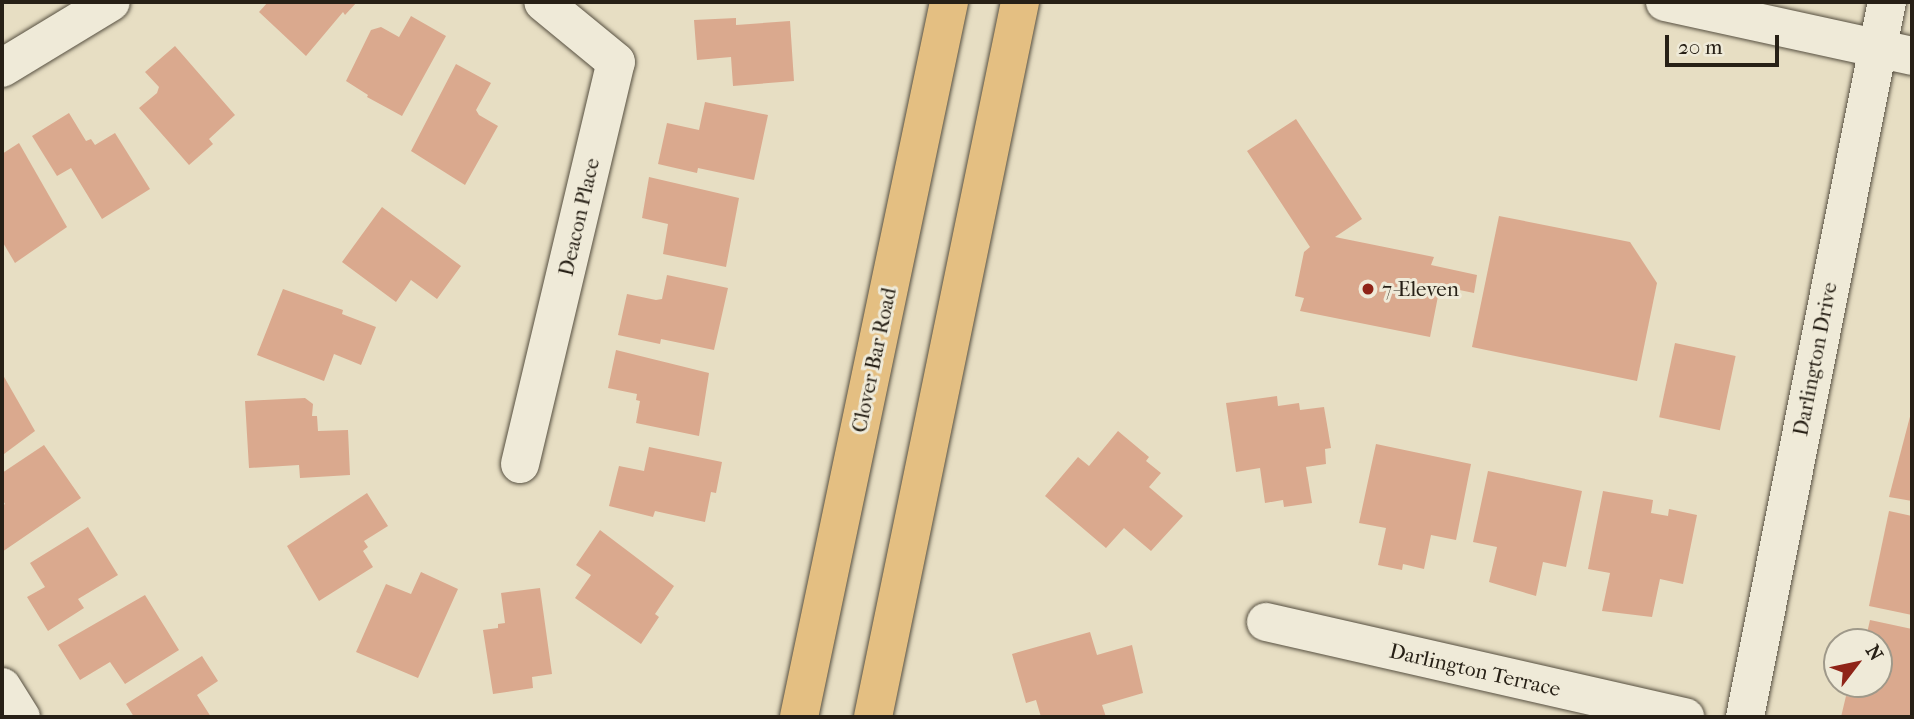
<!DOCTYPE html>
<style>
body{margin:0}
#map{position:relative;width:1914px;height:719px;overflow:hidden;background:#e7dec3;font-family:"IM FELL French Canon",serif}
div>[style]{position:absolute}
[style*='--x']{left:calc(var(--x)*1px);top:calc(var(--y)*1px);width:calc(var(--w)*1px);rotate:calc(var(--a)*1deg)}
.building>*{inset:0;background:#daa98e;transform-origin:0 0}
.roads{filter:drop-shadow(0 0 2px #575041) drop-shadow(0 0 2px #575041)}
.minor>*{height:38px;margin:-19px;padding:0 19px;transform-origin:19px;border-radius:19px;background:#efead8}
.major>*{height:38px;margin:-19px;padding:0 19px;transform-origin:19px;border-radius:19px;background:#e4bf82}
.dots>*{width:19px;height:19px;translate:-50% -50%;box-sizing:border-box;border:4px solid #efead8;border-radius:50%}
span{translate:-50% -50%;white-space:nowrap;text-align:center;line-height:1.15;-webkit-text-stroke:6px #efead8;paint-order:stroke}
.street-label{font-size:21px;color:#272016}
.poi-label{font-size:21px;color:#272016}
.left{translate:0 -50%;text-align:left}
.frame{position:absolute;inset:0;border:4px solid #272016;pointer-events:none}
.north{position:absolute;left:1823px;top:628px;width:70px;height:70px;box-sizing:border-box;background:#efead8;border:2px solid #9f998a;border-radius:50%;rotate:58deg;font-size:19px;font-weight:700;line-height:28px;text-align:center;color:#272016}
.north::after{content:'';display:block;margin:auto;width:24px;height:32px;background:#8f2418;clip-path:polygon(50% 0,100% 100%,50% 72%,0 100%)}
.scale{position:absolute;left:1665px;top:35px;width:114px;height:32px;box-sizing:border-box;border:4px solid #272016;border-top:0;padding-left:9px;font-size:21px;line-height:24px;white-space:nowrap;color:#272016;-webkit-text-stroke:5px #efead8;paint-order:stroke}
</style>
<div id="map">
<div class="building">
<div style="clip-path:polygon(268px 2px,357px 2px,345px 15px,343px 12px,306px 56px,259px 12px)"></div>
<div style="clip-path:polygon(411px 16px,446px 36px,402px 116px,367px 97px,368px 95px,346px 81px,371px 30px,381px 27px,399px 37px)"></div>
<div style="clip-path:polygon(736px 18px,736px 25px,790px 21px,794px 81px,733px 86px,731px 57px,697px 60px,694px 20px)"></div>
<div style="clip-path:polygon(175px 46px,235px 115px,209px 139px,213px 144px,189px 165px,139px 108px,157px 93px,159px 87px,145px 72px)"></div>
<div style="clip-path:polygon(456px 64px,491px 83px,476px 110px,479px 115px,498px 126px,465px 185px,411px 151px)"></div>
<div style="clip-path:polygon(705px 102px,768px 115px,754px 180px,698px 168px,697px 173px,658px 164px,667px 123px,699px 130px)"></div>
<div style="clip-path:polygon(69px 113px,86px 141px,91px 139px,95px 145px,115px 133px,150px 189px,102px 219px,71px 168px,57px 176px,32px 136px)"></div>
<div style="clip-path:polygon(1296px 119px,1362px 219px,1335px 237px,1434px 257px,1431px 265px,1477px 275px,1474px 293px,1440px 286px,1430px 337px,1300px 311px,1304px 298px,1295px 296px,1304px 252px,1310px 247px,1247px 151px)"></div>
<div style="clip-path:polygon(19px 143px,67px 227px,15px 263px,2px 241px,2px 154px)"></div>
<div style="clip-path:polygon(649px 177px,739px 198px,726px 267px,663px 254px,668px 224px,642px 218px)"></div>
<div style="clip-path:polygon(382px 207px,461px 266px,437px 299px,411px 280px,396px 302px,342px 262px)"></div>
<div style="clip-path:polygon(1499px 216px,1630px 242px,1657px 283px,1637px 381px,1472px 347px)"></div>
<div style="clip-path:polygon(667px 275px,728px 288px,714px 350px,661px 339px,660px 344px,618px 335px,627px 294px,656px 300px,662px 299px)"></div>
<div style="clip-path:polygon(283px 289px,343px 310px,342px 314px,376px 327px,361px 365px,334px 354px,324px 381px,257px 355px)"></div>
<div style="left:1675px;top:343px;width:62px;height:76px;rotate:12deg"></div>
<div style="clip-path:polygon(616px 350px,709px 373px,699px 436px,636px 423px,640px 401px,636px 400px,637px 394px,608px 388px)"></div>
<div style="clip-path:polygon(3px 375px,35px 431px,4px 454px,2px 453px)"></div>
<div style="clip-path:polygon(1277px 396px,1278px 406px,1299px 403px,1300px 410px,1324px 407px,1331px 448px,1325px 449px,1326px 464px,1306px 467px,1312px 503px,1284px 507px,1283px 500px,1265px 503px,1260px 468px,1236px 472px,1226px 403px)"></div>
<div style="clip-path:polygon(305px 398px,313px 404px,312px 416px,317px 416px,318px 431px,348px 430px,350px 475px,300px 478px,299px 465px,249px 468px,245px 401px)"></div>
<div style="clip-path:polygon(1912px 409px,1912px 501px,1889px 497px)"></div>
<div style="clip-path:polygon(1118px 431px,1149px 457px,1146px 461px,1161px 473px,1149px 487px,1183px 516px,1151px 551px,1124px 528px,1106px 548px,1045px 496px,1078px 457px,1089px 466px)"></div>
<div style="clip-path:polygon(1376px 444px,1471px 464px,1456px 540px,1431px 535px,1424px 569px,1403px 564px,1402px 570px,1378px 565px,1386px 528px,1359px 523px)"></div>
<div style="clip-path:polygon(44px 445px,81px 498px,2px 552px,2px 506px,5px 504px,2px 499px,2px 473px)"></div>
<div style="clip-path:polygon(649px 447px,722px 462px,716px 493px,711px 492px,705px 522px,655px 511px,653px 517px,609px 506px,619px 466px,644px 471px)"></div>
<div style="clip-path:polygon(1488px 471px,1582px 491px,1566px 567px,1543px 562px,1536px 596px,1489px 582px,1497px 547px,1473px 542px)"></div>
<div style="clip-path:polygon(1603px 491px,1653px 500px,1651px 513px,1668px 516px,1669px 509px,1697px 515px,1683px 584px,1660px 579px,1652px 617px,1602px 611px,1610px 573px,1588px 569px)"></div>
<div style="clip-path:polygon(367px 493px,388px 526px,364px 541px,368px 547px,363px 551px,373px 567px,319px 601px,287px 546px)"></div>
<div style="clip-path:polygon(1889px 511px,1912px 516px,1912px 615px,1869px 606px)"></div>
<div style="clip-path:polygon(88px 527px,118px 575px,78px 599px,84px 608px,48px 631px,27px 597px,45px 587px,30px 563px)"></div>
<div style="clip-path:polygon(600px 530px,674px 586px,655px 614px,659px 617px,641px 644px,575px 598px,591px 575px,576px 565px)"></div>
<div style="clip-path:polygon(421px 572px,458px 589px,418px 678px,356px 652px,386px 584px,411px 594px)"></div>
<div style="clip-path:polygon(540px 588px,552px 674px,532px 677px,533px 688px,493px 694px,483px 630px,498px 628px,498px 624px,505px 623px,501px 593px)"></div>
<div style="clip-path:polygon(145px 595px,179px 650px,125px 684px,110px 662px,80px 680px,58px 645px)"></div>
<div style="clip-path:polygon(1870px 620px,1912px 629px,1912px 717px,1841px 717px,1846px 696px,1853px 697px,1856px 684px,1879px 684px,1879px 642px,1865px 642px)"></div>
<div style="clip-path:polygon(1090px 632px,1097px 655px,1132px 645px,1143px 693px,1102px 705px,1106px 717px,1041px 717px,1036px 700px,1026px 703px,1012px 654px)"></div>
<div style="clip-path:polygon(202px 656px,218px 681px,197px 695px,211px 717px,134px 717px,126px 704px)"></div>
</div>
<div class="roads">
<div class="minor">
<div style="--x:1665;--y:2;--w:253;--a:12.3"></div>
<div style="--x:2;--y:68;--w:127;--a:-31.2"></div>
<div style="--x:520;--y:464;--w:413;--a:-76.6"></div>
<div style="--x:616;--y:62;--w:94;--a:-140.6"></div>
<div style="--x:1266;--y:622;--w:430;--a:12.8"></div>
<div style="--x:2;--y:687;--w:36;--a:58"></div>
<div style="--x:1745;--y:717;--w:729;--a:-78.77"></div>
</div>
<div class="major">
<div style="--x:799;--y:717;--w:731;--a:-78.15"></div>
<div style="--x:873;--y:717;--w:730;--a:-78.38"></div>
</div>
</div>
<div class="dots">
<div style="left:1368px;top:289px;background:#8f2418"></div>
</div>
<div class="street-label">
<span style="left:579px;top:217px;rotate:-77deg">Deacon Place</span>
<span style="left:1815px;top:359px;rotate:-79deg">Darlington Drive</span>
<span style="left:874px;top:360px;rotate:-78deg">Clover Bar Road</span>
<span style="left:1475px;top:670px;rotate:13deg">Darlington Terrace</span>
</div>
<div class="poi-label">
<span class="left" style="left:1382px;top:289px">7-Eleven</span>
</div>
<div class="frame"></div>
<div class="north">N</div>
<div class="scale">20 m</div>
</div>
